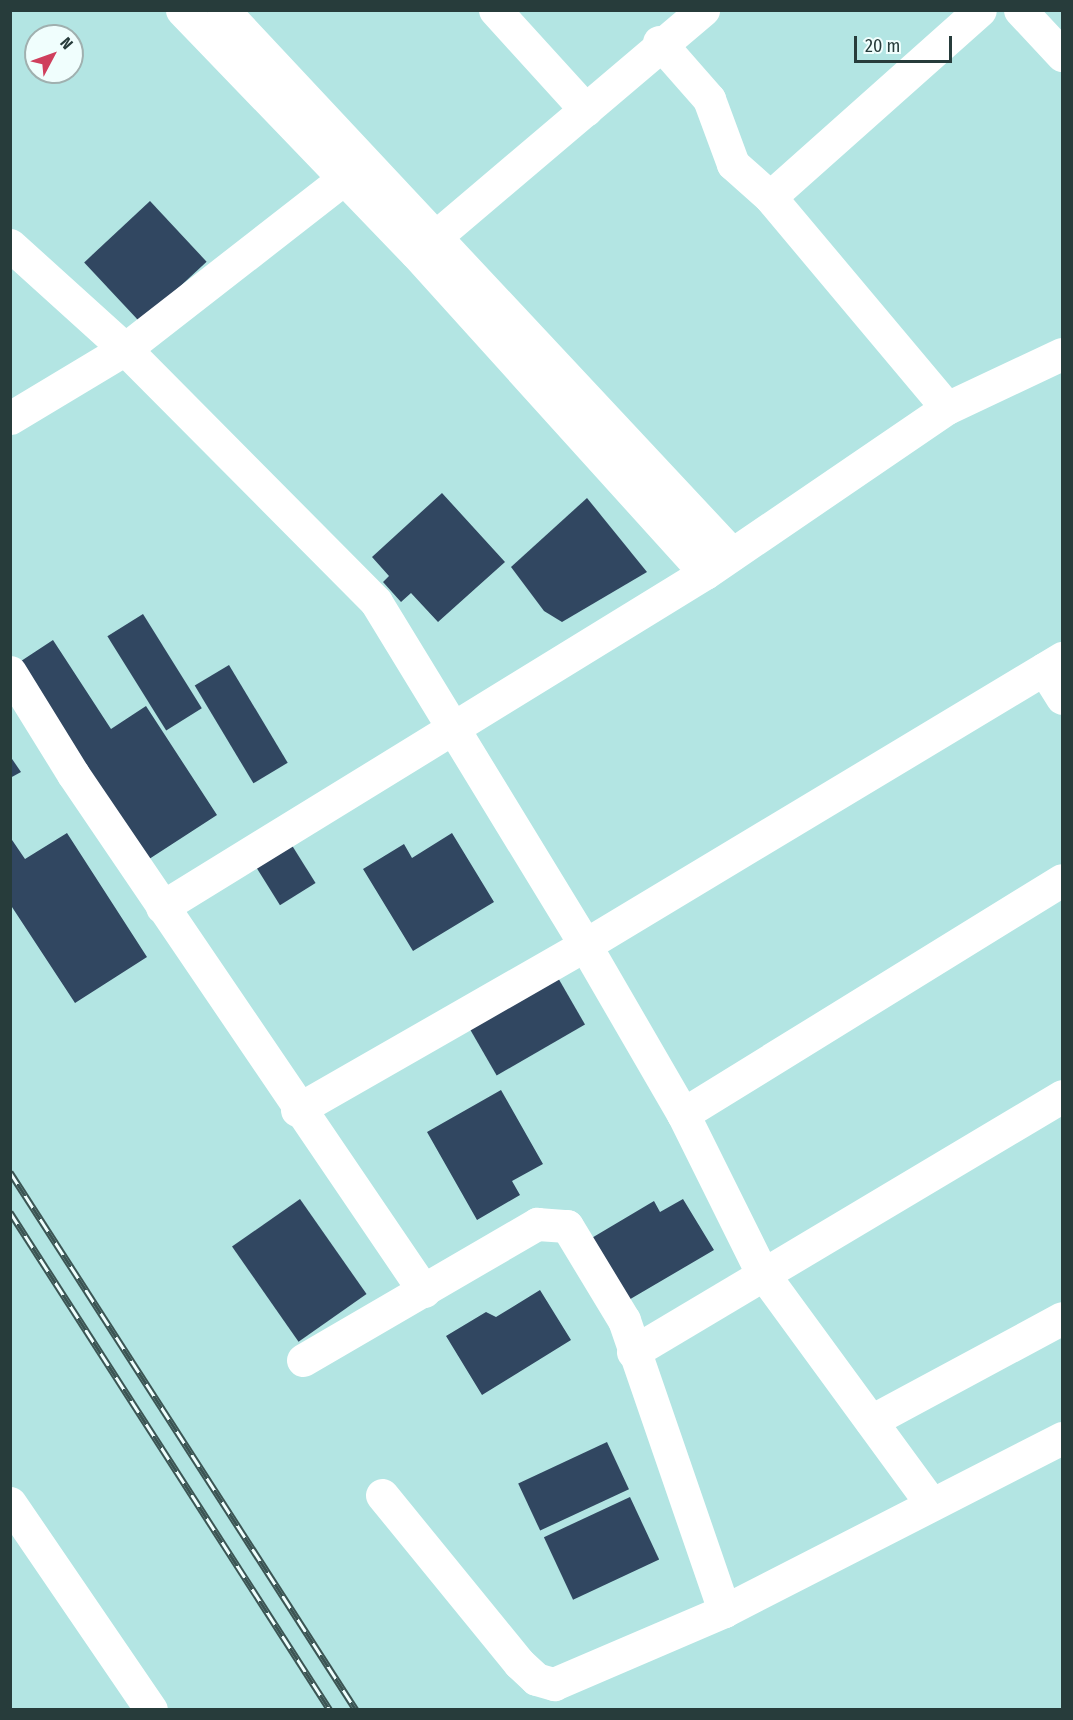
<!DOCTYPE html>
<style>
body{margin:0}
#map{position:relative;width:1073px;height:1720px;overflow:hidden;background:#b3e5e3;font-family:"Fira Sans Condensed",sans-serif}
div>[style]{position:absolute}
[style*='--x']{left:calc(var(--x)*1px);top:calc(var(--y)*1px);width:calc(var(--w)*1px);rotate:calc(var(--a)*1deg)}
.building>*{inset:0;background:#314761;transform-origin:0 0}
.minor>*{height:33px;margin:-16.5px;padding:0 16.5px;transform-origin:16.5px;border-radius:16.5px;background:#fff}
.rail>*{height:7px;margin-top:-3.5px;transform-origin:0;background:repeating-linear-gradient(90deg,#f0fefd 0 14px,#3c5554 0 28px);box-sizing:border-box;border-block:2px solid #3c5554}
span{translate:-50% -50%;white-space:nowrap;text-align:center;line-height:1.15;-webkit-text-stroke:6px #f0fefd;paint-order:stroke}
.frame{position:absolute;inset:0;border:12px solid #273c3b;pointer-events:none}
.north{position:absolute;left:24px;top:24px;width:60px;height:60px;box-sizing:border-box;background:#f0fefd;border:2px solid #a0b0af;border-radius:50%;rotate:49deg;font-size:16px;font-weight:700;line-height:24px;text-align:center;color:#273c3b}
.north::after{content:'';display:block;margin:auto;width:21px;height:27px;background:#cf3f5d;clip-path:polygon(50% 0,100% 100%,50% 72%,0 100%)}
.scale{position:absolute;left:854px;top:36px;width:98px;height:27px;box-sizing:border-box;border:3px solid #273c3b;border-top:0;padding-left:8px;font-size:18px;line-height:21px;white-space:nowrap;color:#273c3b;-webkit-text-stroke:4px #f0fefd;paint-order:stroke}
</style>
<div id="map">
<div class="building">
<div style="left:150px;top:201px;width:83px;height:90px;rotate:47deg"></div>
<div style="clip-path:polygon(442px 493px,505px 562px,438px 622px,411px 593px,401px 602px,383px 582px,389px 576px,372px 557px)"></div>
<div style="clip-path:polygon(587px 498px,647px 572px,562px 622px,544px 611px,511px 567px)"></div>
<div style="left:143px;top:614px;width:111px;height:42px;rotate:58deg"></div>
<div style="clip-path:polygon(53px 640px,111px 729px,146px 706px,217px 815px,143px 863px,15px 665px)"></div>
<div style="left:229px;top:665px;width:114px;height:40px;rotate:59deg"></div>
<div style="clip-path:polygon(10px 756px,21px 772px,10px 778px)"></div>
<div style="clip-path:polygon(67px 833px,147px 957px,75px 1003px,10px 904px,10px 837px,25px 859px)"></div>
<div style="clip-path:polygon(452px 833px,494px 902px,413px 951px,363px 869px,404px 844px,412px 858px)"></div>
<div style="left:288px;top:839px;width:52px;height:42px;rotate:58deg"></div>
<div style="left:557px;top:976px;width:56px;height:102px;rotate:60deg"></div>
<div style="clip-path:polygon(501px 1090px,543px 1164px,512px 1181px,520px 1195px,477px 1220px,427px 1132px)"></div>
<div style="left:300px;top:1199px;width:116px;height:83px;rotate:55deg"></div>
<div style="clip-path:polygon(683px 1199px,714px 1250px,627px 1301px,590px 1239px,654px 1201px,660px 1212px)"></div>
<div style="clip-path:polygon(540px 1290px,571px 1340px,482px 1395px,446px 1336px,486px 1312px,496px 1317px)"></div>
<div style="left:607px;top:1442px;width:52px;height:98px;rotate:65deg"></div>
<div style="left:630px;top:1497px;width:69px;height:95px;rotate:65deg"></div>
</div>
<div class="minor">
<div style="--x:182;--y:10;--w:337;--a:46.1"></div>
<div style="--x:416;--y:253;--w:431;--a:47.9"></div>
<div style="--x:223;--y:10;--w:745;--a:46.9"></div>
<div style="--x:495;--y:10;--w:135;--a:47.7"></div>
<div style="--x:1020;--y:10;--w:62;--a:47"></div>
<div style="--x:659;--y:42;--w:76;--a:48.7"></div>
<div style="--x:709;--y:99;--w:69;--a:69.7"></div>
<div style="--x:733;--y:164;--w:50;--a:41.7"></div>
<div style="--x:770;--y:197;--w:275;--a:50"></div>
<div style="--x:770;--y:197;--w:281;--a:-41.7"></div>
<div style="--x:10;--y:245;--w:155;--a:42.1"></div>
<div style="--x:125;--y:349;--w:356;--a:45.2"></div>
<div style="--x:376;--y:602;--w:402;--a:58.6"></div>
<div style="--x:585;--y:945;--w:557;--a:-31.03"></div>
<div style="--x:421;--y:249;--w:370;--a:-40.3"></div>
<div style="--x:10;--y:418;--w:134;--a:-31"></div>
<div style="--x:125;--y:349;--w:299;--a:-37.9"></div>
<div style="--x:1044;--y:669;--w:34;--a:58"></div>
<div style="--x:10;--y:672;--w:120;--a:58.3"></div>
<div style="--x:73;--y:774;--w:625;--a:55.83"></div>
<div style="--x:162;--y:907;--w:637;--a:-31.6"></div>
<div style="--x:705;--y:573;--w:293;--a:-34.3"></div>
<div style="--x:947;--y:408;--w:127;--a:-25.2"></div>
<div style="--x:297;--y:1110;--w:332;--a:-29.8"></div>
<div style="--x:585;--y:945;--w:195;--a:59.9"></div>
<div style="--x:683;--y:1114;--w:175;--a:63.6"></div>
<div style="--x:761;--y:1271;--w:288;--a:53.8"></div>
<div style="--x:683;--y:1114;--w:445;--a:-31.7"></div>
<div style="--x:633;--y:1352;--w:500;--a:-30.8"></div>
<div style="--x:303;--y:1360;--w:271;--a:-30.2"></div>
<div style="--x:537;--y:1224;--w:30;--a:4"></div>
<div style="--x:567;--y:1226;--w:110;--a:58.8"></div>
<div style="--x:624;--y:1320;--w:308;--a:71"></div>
<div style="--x:871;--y:1421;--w:217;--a:-28.3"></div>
<div style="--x:382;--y:1495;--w:217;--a:50.8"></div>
<div style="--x:519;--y:1663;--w:23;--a:43"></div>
<div style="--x:536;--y:1679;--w:19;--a:16"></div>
<div style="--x:554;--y:1684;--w:185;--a:-23.2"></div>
<div style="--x:724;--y:1611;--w:380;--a:-27.1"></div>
<div style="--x:10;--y:1503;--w:250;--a:55.7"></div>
</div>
<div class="rail">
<div style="--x:10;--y:1172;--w:640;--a:57.25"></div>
<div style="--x:10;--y:1212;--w:592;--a:57.28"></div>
</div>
<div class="frame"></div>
<div class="north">N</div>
<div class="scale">20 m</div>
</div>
